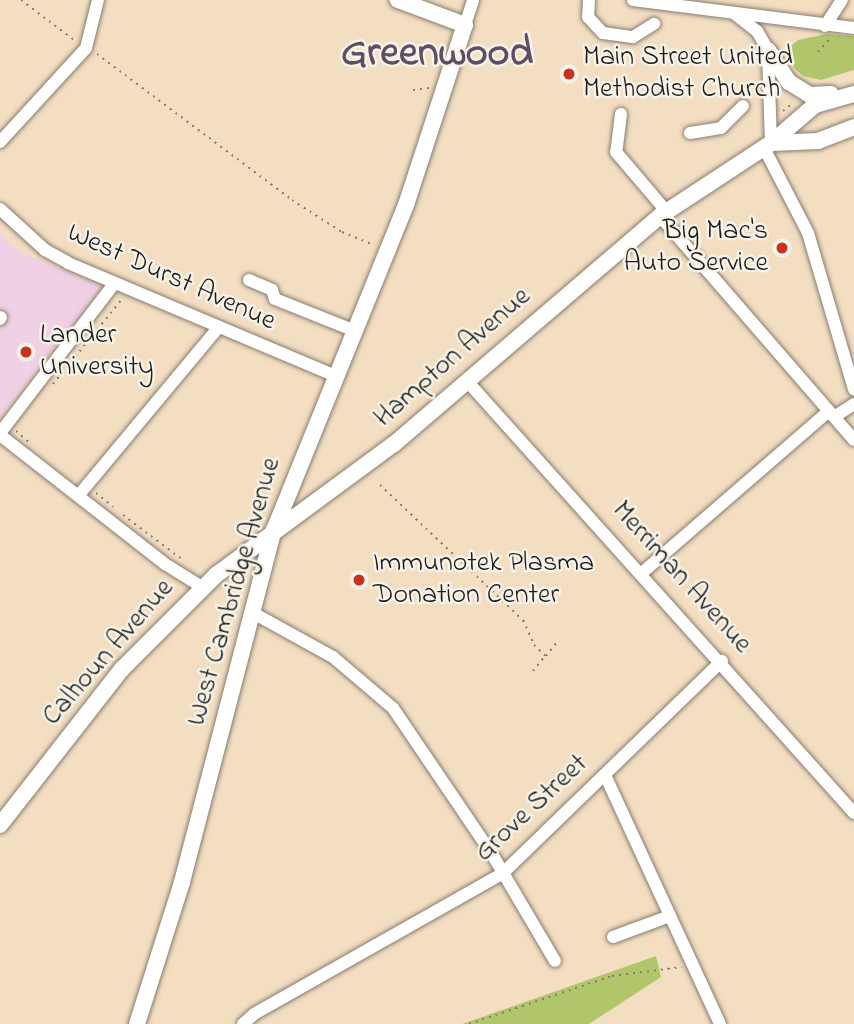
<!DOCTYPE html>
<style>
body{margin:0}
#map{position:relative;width:854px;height:1024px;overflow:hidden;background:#f3dec2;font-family:"Indie Flower",sans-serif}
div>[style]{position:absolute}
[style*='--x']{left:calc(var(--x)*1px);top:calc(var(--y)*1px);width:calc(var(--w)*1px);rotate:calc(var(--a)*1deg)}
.built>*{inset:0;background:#f0d0e4}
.green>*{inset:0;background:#b1c66b}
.path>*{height:2px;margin-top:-1px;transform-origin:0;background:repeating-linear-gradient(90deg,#887d6f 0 2px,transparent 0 7px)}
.roads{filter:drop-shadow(0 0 2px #887d6f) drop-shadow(0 0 2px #887d6f)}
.minor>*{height:12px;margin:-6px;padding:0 6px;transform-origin:6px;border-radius:6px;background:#fff}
.major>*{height:16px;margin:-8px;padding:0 8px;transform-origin:8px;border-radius:8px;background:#fff}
.dots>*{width:19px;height:19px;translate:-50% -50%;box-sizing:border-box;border:4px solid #f7f3e8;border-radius:50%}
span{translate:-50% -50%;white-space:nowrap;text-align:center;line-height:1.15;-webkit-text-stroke:5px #f7f3e8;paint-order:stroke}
.poi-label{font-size:28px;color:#1c1c1c}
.left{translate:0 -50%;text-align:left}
.right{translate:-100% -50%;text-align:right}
.street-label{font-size:28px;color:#1c1c1c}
.town-label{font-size:42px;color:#5e4d63;font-weight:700}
</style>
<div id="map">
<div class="built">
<div style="clip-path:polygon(0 233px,20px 252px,103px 286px,0 417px)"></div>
</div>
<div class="green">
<div style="clip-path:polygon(827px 34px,854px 36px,854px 70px,821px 80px,803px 76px,794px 68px,791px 46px,798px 40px)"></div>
<div style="clip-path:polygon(656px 956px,661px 977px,589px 1024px,462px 1024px)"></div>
</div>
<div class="path">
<div style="--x:21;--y:0;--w:66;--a:37"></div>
<div style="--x:818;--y:52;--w:21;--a:-49"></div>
<div style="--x:97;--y:54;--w:244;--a:36.8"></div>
<div style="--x:292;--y:200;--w:59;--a:32.6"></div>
<div style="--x:342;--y:232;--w:35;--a:22"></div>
<div style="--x:413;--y:90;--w:16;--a:-7"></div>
<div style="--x:783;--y:111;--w:14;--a:-39"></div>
<div style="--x:53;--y:384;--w:109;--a:-50.9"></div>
<div style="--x:16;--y:431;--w:18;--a:41"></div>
<div style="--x:380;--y:485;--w:197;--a:43.4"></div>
<div style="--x:523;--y:620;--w:27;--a:66"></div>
<div style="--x:534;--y:645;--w:16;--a:43"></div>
<div style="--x:546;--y:656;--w:18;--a:-52"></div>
<div style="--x:96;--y:493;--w:22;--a:39"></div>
<div style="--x:123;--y:515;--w:75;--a:36.9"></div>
<div style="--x:533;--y:671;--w:19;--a:-51"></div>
<div style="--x:469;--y:1024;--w:151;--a:-18.6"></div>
<div style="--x:612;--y:976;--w:70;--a:-7.4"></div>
</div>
<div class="roads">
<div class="minor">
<div style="--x:589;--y:0;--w:17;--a:93"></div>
<div style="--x:588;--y:17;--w:22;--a:47"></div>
<div style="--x:603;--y:33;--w:30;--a:8"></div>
<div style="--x:633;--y:37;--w:25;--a:-32"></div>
<div style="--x:633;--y:0;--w:223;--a:7.2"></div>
<div style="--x:735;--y:14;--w:28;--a:38"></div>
<div style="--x:757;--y:31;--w:22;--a:60"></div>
<div style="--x:768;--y:50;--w:93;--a:88.2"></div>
<div style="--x:465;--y:25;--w:26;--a:-72"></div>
<div style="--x:825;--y:26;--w:31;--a:-57"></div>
<div style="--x:621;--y:114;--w:38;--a:97"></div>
<div style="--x:616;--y:152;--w:77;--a:49.7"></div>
<div style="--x:690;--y:133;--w:31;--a:-9"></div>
<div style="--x:721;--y:128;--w:31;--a:-45"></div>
<div style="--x:0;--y:142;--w:127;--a:-47.5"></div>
<div style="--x:86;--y:48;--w:49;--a:-76"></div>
<div style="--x:764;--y:148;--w:96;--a:62.6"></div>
<div style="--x:808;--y:233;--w:163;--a:73.6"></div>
<div style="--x:0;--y:209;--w:61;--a:42.3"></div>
<div style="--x:45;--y:250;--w:26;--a:29"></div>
<div style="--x:68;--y:263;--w:288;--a:22.9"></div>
<div style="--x:660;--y:216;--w:296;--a:49.1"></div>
<div style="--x:249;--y:280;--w:25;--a:23"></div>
<div style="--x:272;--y:290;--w:9;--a:72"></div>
<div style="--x:275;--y:299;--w:84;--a:21.7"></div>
<div style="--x:0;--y:319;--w:2;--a:-63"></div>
<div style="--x:467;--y:381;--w:580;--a:48.14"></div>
<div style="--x:834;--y:417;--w:24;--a:-33"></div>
<div style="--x:0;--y:433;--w:188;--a:-52.6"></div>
<div style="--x:0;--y:435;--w:209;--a:38"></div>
<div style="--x:165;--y:564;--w:44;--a:31.9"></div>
<div style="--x:78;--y:496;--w:220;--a:-50.2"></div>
<div style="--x:643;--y:572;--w:246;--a:-40.9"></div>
<div style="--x:255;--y:614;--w:89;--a:28.9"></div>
<div style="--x:333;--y:657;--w:79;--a:40.4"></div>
<div style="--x:393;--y:708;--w:176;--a:55.9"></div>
<div style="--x:492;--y:854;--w:124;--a:59.5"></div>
<div style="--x:605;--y:775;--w:274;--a:65.2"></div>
<div style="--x:613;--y:937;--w:61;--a:-20.2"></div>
<div style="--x:243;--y:1024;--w:15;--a:-42"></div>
<div style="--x:254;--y:1014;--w:286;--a:-29.5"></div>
<div style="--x:503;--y:873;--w:305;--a:-44.1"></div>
</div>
<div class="major">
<div style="--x:768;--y:50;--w:38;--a:57"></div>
<div style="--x:789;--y:82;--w:25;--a:32"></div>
<div style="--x:810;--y:95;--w:21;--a:-3"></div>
<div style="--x:771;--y:143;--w:47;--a:-2.4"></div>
<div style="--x:818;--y:141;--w:39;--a:-21"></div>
<div style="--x:0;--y:825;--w:198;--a:-52"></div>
<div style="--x:122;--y:669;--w:133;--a:-45"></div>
<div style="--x:216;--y:575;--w:221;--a:-36.4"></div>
<div style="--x:394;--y:444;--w:350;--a:-40.6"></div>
<div style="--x:660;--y:216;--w:133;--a:-33.3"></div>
<div style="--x:771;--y:143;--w:58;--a:-40.8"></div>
<div style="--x:815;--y:105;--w:41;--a:-15.8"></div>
<div style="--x:137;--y:1024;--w:149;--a:-72.4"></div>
<div style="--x:182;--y:882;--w:364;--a:-75.4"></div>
<div style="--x:274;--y:530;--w:351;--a:-67.9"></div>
<div style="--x:406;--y:205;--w:189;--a:-71.9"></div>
<div style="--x:465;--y:25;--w:72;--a:-159.5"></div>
</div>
</div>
<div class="dots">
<div style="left:569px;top:74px;background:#c8321e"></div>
<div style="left:782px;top:248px;background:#c8321e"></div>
<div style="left:26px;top:352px;background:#c8321e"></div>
<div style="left:359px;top:580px;background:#c8321e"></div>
</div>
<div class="poi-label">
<span class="left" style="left:583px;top:74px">Main Street United<br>Methodist Church</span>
<span class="right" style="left:768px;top:248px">Big Mac's<br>Auto Service</span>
<span class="left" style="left:40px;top:352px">Lander<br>University</span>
<span class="left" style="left:373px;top:580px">Immunotek Plasma<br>Donation Center</span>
</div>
<div class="street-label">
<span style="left:171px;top:278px;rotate:24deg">West Durst Avenue</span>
<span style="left:453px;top:358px;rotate:-41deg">Hampton Avenue</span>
<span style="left:681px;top:578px;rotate:48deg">Merriman Avenue</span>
<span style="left:235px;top:592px;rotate:-74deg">West Cambridge Avenue</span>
<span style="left:109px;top:653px;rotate:-49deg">Calhoun Avenue</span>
<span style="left:532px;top:809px;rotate:-43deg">Grove Street</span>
</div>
<div class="town-label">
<span style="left:437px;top:54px">Greenwood</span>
</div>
</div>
